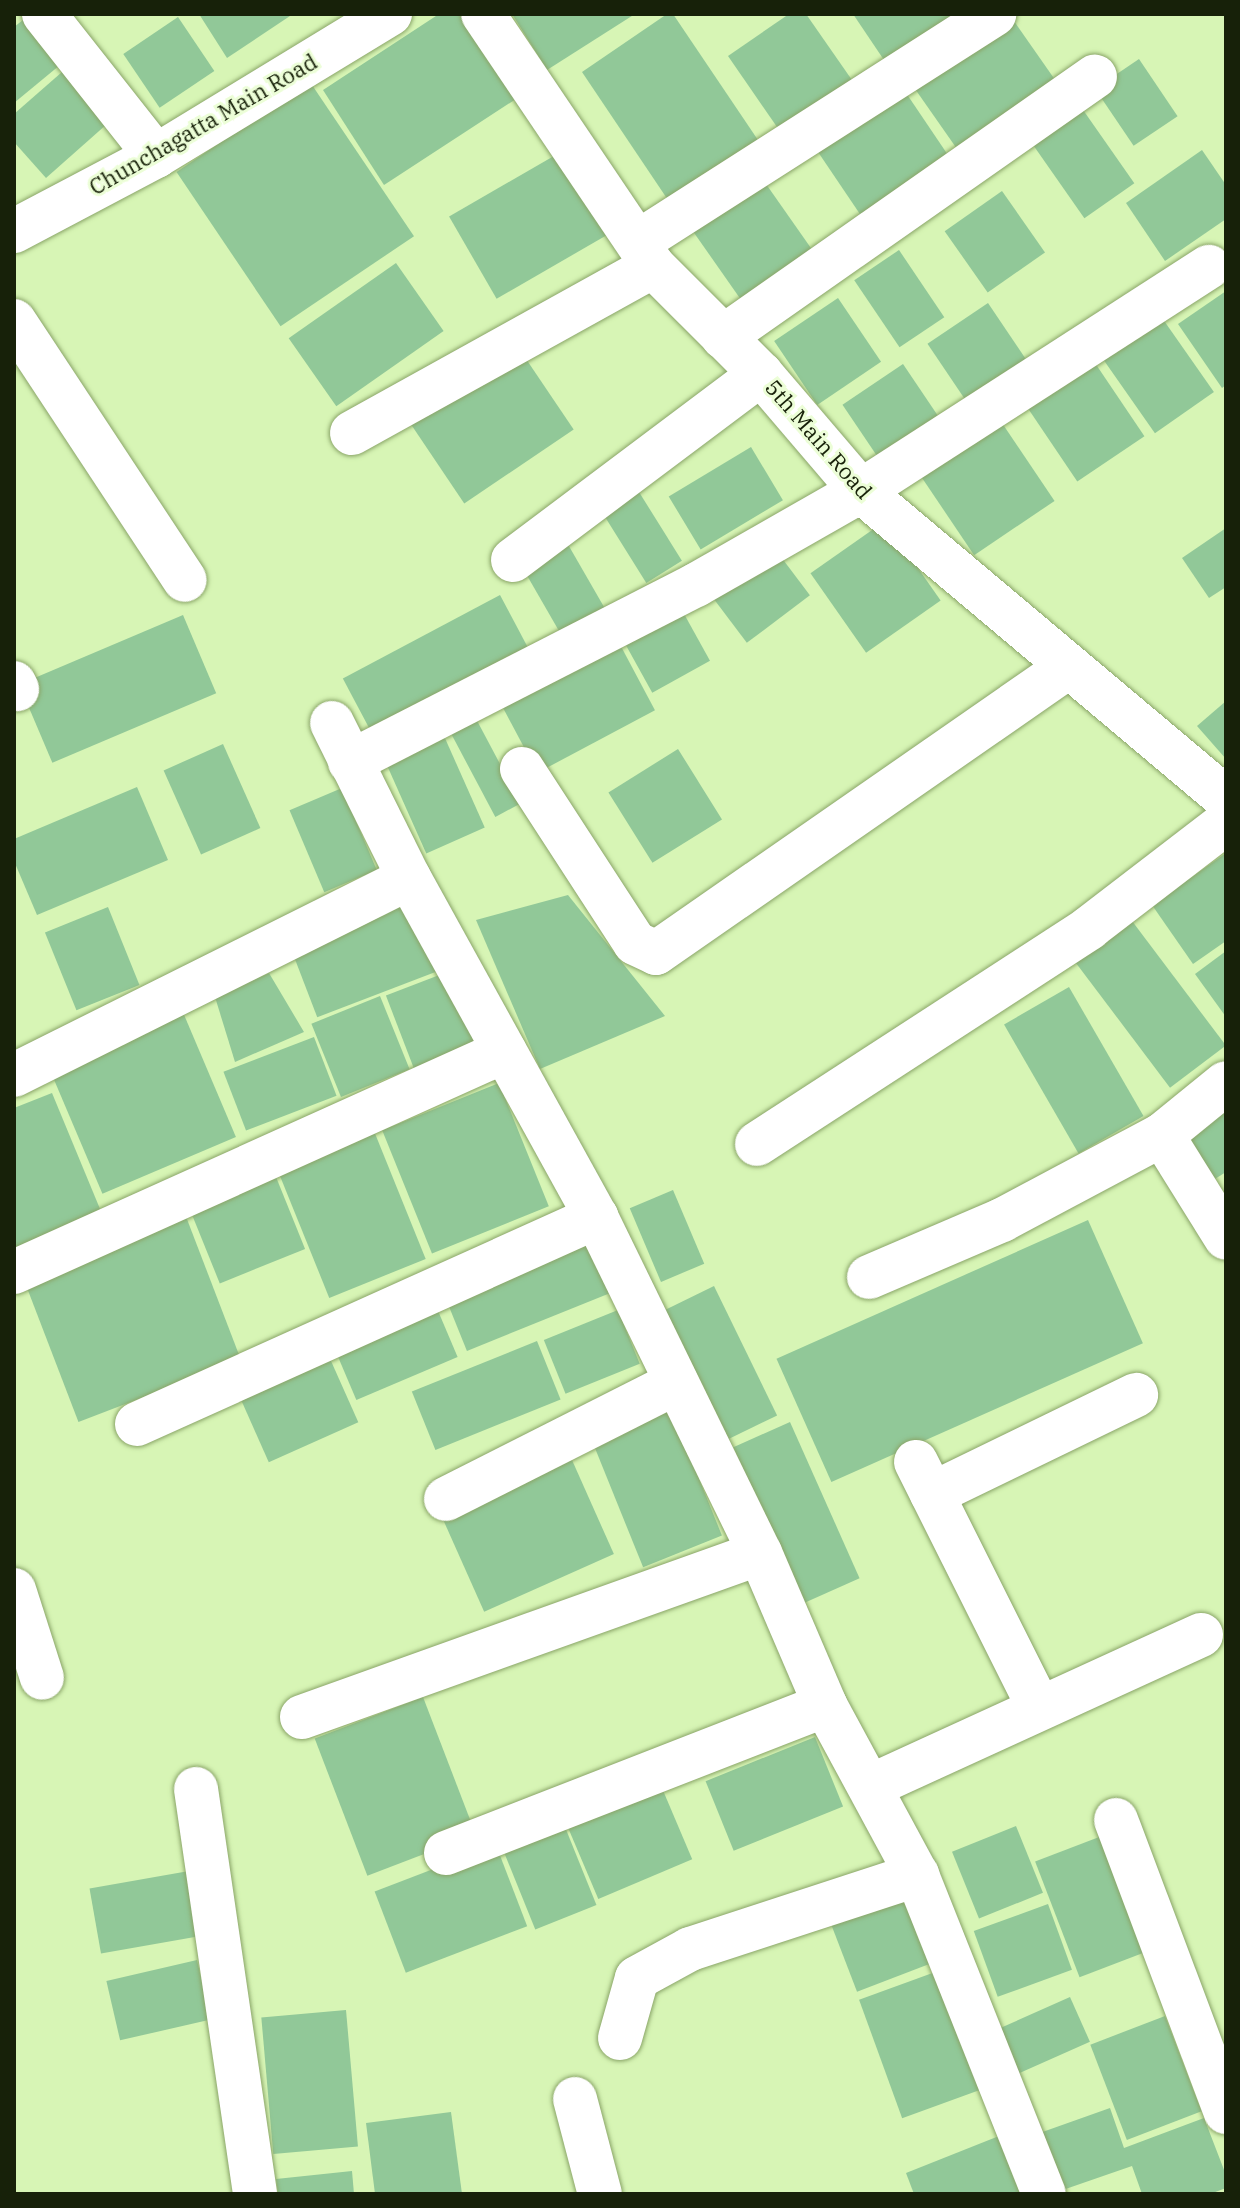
<!DOCTYPE html>
<style>
body{margin:0}
#map{position:relative;width:1240px;height:2208px;overflow:hidden;background:#d7f5b5;font-family:"IBM Plex Serif",serif}
div>[style]{position:absolute}
[style*='--x']{left:calc(var(--x)*1px);top:calc(var(--y)*1px);width:calc(var(--w)*1px);rotate:calc(var(--a)*1deg)}
.building>*{inset:0;background:#91c898;transform-origin:0 0}
.roads{filter:drop-shadow(0 0 2px #8aa568) drop-shadow(0 0 2px #8aa568)}
.minor>*{height:44px;margin:-22px;padding:0 22px;transform-origin:22px;border-radius:22px;background:#fff}
span{translate:-50% -50%;white-space:nowrap;text-align:center;line-height:1.15;-webkit-text-stroke:6px #ecfed7;paint-order:stroke}
.street-label{font-size:22px;color:#172109}
.frame{position:absolute;inset:0;border:16px solid #172109;pointer-events:none}
</style>
<div id="map">
<div class="building">
<div style="clip-path:polygon(199px 14px,293px 14px,227px 58px)"></div>
<div style="clip-path:polygon(439px 14px,464px 14px,519px 97px,384px 185px,323px 90px)"></div>
<div style="clip-path:polygon(512px 14px,635px 14px,547px 70px)"></div>
<div style="clip-path:polygon(667px 14px,673px 14px,762px 146px,672px 206px,582px 72px)"></div>
<div style="clip-path:polygon(789px 14px,806px 14px,861px 93px,788px 143px,728px 56px)"></div>
<div style="clip-path:polygon(853px 14px,963px 14px,888px 66px)"></div>
<div style="left:1009px;top:14px;width:93px;height:120px;rotate:55deg"></div>
<div style="left:178px;top:17px;width:65px;height:66px;rotate:56deg"></div>
<div style="clip-path:polygon(23px 20px,60px 65px,14px 103px,14px 27px)"></div>
<div style="left:1139px;top:59px;width:69px;height:53px;rotate:56deg"></div>
<div style="clip-path:polygon(62px 72px,107px 124px,46px 178px,14px 142px,14px 114px)"></div>
<div style="left:310px;top:82px;width:186px;height:161px;rotate:56deg"></div>
<div style="left:900px;top:84px;width:93px;height:106px;rotate:56deg"></div>
<div style="left:1081px;top:107px;width:93px;height:61px;rotate:55deg"></div>
<div style="left:566px;top:149px;width:95px;height:135px;rotate:60deg"></div>
<div style="clip-path:polygon(1202px 150px,1226px 185px,1226px 219px,1165px 261px,1126px 203px)"></div>
<div style="left:757px;top:171px;width:107px;height:87px;rotate:55deg"></div>
<div style="left:1002px;top:191px;width:75px;height:70px;rotate:55deg"></div>
<div style="left:899px;top:250px;width:81px;height:54px;rotate:56deg"></div>
<div style="left:396px;top:263px;width:83px;height:131px;rotate:55deg"></div>
<div style="clip-path:polygon(1226px 291px,1226px 385px,1222px 388px,1178px 324px)"></div>
<div style="left:838px;top:298px;width:77px;height:77px;rotate:56deg"></div>
<div style="left:988px;top:303px;width:73px;height:73px;rotate:56deg"></div>
<div style="left:1160px;top:315px;width:94px;height:72px;rotate:55deg"></div>
<div style="left:520px;top:350px;width:96px;height:132px;rotate:56deg"></div>
<div style="left:1093px;top:360px;width:92px;height:81px;rotate:56deg"></div>
<div style="left:903px;top:364px;width:76px;height:73px;rotate:56deg"></div>
<div style="left:1002px;top:423px;width:94px;height:97px;rotate:56deg"></div>
<div style="left:751px;top:447px;width:62px;height:96px;rotate:59deg"></div>
<div style="left:639px;top:492px;width:81px;height:42px;rotate:58deg"></div>
<div style="left:885px;top:521px;width:97px;height:91px;rotate:55deg"></div>
<div style="clip-path:polygon(1226px 528px,1226px 587px,1209px 598px,1182px 558px)"></div>
<div style="left:566px;top:541px;width:83px;height:51px;rotate:60deg"></div>
<div style="left:772px;top:545px;width:63px;height:79px;rotate:53deg"></div>
<div style="left:500px;top:595px;width:67px;height:178px;rotate:62deg"></div>
<div style="left:678px;top:603px;width:66px;height:66px;rotate:61deg"></div>
<div style="left:183px;top:615px;width:85px;height:178px;rotate:67deg"></div>
<div style="left:616px;top:637px;width:83px;height:133px;rotate:62deg"></div>
<div style="clip-path:polygon(1226px 701px,1226px 759px,1197px 726px)"></div>
<div style="left:474px;top:715px;width:100px;height:29px;rotate:62deg"></div>
<div style="left:440px;top:727px;width:110px;height:64px;rotate:66deg"></div>
<div style="left:223px;top:744px;width:92px;height:65px;rotate:66deg"></div>
<div style="left:678px;top:749px;width:83px;height:82px;rotate:58deg"></div>
<div style="clip-path:polygon(137px 787px,168px 860px,37px 915px,14px 861px,14px 839px)"></div>
<div style="left:342px;top:788px;width:89px;height:57px;rotate:67deg"></div>
<div style="clip-path:polygon(1226px 853px,1226px 941px,1193px 964px,1152px 905px)"></div>
<div style="left:407px;top:894px;width:83px;height:128px;rotate:69deg"></div>
<div style="clip-path:polygon(568px 895px,665px 1016px,540px 1069px,476px 920px)"></div>
<div style="left:108px;top:907px;width:84px;height:68px;rotate:68deg"></div>
<div style="left:1126px;top:913px;width:166px;height:70px;rotate:53deg"></div>
<div style="clip-path:polygon(1226px 951px,1226px 1017px,1195px 974px)"></div>
<div style="left:455px;top:969px;width:83px;height:74px;rotate:69deg"></div>
<div style="clip-path:polygon(269px 973px,304px 1032px,235px 1062px,215px 997px)"></div>
<div style="left:1069px;top:987px;width:149px;height:75px;rotate:60deg"></div>
<div style="left:380px;top:996px;width:79px;height:74px;rotate:68deg"></div>
<div style="left:182px;top:1010px;width:138px;height:145px;rotate:67deg"></div>
<div style="left:314px;top:1037px;width:63px;height:97px;rotate:69deg"></div>
<div style="left:499px;top:1083px;width:133px;height:126px;rotate:68deg"></div>
<div style="clip-path:polygon(52px 1093px,105px 1221px,14px 1259px,14px 1108px)"></div>
<div style="clip-path:polygon(1226px 1109px,1226px 1172px,1207px 1184px,1178px 1139px)"></div>
<div style="left:374px;top:1131px;width:138px;height:104px;rotate:68deg"></div>
<div style="left:274px;top:1172px;width:83px;height:92px;rotate:68deg"></div>
<div style="left:673px;top:1190px;width:80px;height:47px;rotate:67deg"></div>
<div style="left:185px;top:1214px;width:156px;height:174px;rotate:69deg"></div>
<div style="left:1088px;top:1220px;width:135px;height:341px;rotate:66deg"></div>
<div style="left:585px;top:1232px;width:66px;height:154px;rotate:68deg"></div>
<div style="left:714px;top:1286px;width:144px;height:54px;rotate:64deg"></div>
<div style="left:433px;top:1299px;width:63px;height:110px;rotate:67deg"></div>
<div style="left:618px;top:1310px;width:58px;height:80px;rotate:68deg"></div>
<div style="left:537px;top:1341px;width:63px;height:135px;rotate:68deg"></div>
<div style="left:327px;top:1352px;width:77px;height:98px;rotate:66deg"></div>
<div style="left:668px;top:1402px;width:144px;height:85px;rotate:68deg"></div>
<div style="left:790px;top:1422px;width:171px;height:62px;rotate:66deg"></div>
<div style="left:572px;top:1460px;width:103px;height:142px;rotate:66deg"></div>
<div style="left:423px;top:1697px;width:147px;height:116px;rotate:69deg"></div>
<div style="left:815px;top:1737px;width:75px;height:118px;rotate:68deg"></div>
<div style="left:659px;top:1781px;width:85px;height:102px;rotate:67deg"></div>
<div style="left:1016px;top:1826px;width:72px;height:69px;rotate:68deg"></div>
<div style="left:565px;top:1827px;width:84px;height:66px;rotate:68deg"></div>
<div style="left:1107px;top:1834px;width:124px;height:77px;rotate:69deg"></div>
<div style="left:496px;top:1845px;width:87px;height:130px;rotate:69deg"></div>
<div style="left:189px;top:1871px;width:66px;height:101px;rotate:80deg"></div>
<div style="left:908px;top:1893px;width:74px;height:83px;rotate:69deg"></div>
<div style="left:1048px;top:1904px;width:70px;height:79px;rotate:70deg"></div>
<div style="left:197px;top:1960px;width:61px;height:93px;rotate:77deg"></div>
<div style="left:938px;top:1971px;width:126px;height:84px;rotate:70deg"></div>
<div style="left:1070px;top:1997px;width:49px;height:80px;rotate:66deg"></div>
<div style="left:346px;top:2010px;width:137px;height:85px;rotate:85deg"></div>
<div style="left:1165px;top:2016px;width:102px;height:80px;rotate:69deg"></div>
<div style="clip-path:polygon(1110px 2108px,1124px 2148px,1204px 2118px,1226px 2175px,1226px 2188px,1210px 2194px,1142px 2194px,1132px 2166px,1054px 2193px,1034px 2135px)"></div>
<div style="clip-path:polygon(451px 2112px,462px 2194px,375px 2194px,366px 2123px)"></div>
<div style="clip-path:polygon(999px 2136px,1022px 2194px,914px 2194px,906px 2173px)"></div>
<div style="clip-path:polygon(352px 2171px,354px 2194px,278px 2194px,276px 2179px)"></div>
</div>
<div class="roads">
<div class="minor">
<div style="--x:44;--y:14;--w:181;--a:51.7"></div>
<div style="--x:483;--y:14;--w:304;--a:56"></div>
<div style="--x:653;--y:266;--w:153;--a:45"></div>
<div style="--x:761;--y:374;--w:154;--a:49.5"></div>
<div style="--x:861;--y:491;--w:477;--a:40.1"></div>
<div style="--x:14;--y:231;--w:161;--a:-27.8"></div>
<div style="--x:156;--y:156;--w:274;--a:-31.3"></div>
<div style="--x:638;--y:242;--w:423;--a:-32.6"></div>
<div style="--x:14;--y:321;--w:310;--a:56.6"></div>
<div style="--x:723;--y:337;--w:454;--a:-35"></div>
<div style="--x:352;--y:433;--w:344;--a:-29"></div>
<div style="--x:513;--y:560;--w:310;--a:-36.9"></div>
<div style="--x:14;--y:683;--w:7;--a:63"></div>
<div style="--x:332;--y:723;--w:173;--a:63.6"></div>
<div style="--x:350;--y:762;--w:389;--a:-27.1"></div>
<div style="--x:696;--y:585;--w:190;--a:-29.7"></div>
<div style="--x:861;--y:491;--w:414;--a:-32.8"></div>
<div style="--x:522;--y:769;--w:207;--a:57"></div>
<div style="--x:635;--y:943;--w:23;--a:25"></div>
<div style="--x:656;--y:953;--w:502;--a:-34.77"></div>
<div style="--x:14;--y:1075;--w:441;--a:-26.5"></div>
<div style="--x:409;--y:878;--w:387;--a:61.1"></div>
<div style="--x:596;--y:1217;--w:374;--a:64"></div>
<div style="--x:760;--y:1553;--w:165;--a:66.8"></div>
<div style="--x:825;--y:1705;--w:193;--a:61.6"></div>
<div style="--x:917;--y:1875;--w:343;--a:68.3"></div>
<div style="--x:1162;--y:1135;--w:121;--a:58.1"></div>
<div style="--x:757;--y:1144;--w:396;--a:-33"></div>
<div style="--x:1089;--y:928;--w:173;--a:-37.5"></div>
<div style="--x:14;--y:1272;--w:538;--a:-24.23"></div>
<div style="--x:869;--y:1277;--w:145;--a:-23.2"></div>
<div style="--x:1002;--y:1220;--w:181;--a:-28"></div>
<div style="--x:1162;--y:1135;--w:82;--a:-39.1"></div>
<div style="--x:137;--y:1424;--w:504;--a:-24.27"></div>
<div style="--x:916;--y:1462;--w:275;--a:63.4"></div>
<div style="--x:932;--y:1494;--w:227;--a:-25.9"></div>
<div style="--x:446;--y:1499;--w:258;--a:-26.8"></div>
<div style="--x:14;--y:1590;--w:92;--a:72.3"></div>
<div style="--x:302;--y:1717;--w:486;--a:-19.7"></div>
<div style="--x:871;--y:1786;--w:363;--a:-24.6"></div>
<div style="--x:196;--y:1789;--w:409;--a:81.7"></div>
<div style="--x:1116;--y:1820;--w:312;--a:69.4"></div>
<div style="--x:446;--y:1853;--w:407;--a:-21.3"></div>
<div style="--x:620;--y:2038;--w:62;--a:-74.2"></div>
<div style="--x:637;--y:1978;--w:60;--a:-28.7"></div>
<div style="--x:690;--y:1949;--w:239;--a:-18.1"></div>
<div style="--x:575;--y:2099;--w:98;--a:75.3"></div>
</div>
</div>
<div class="street-label">
<span style="left:203px;top:124px;rotate:-30deg">Chunchagatta Main Road</span>
<span style="left:819px;top:439px;rotate:49deg">5th Main Road</span>
</div>
<div class="frame"></div>
</div>
